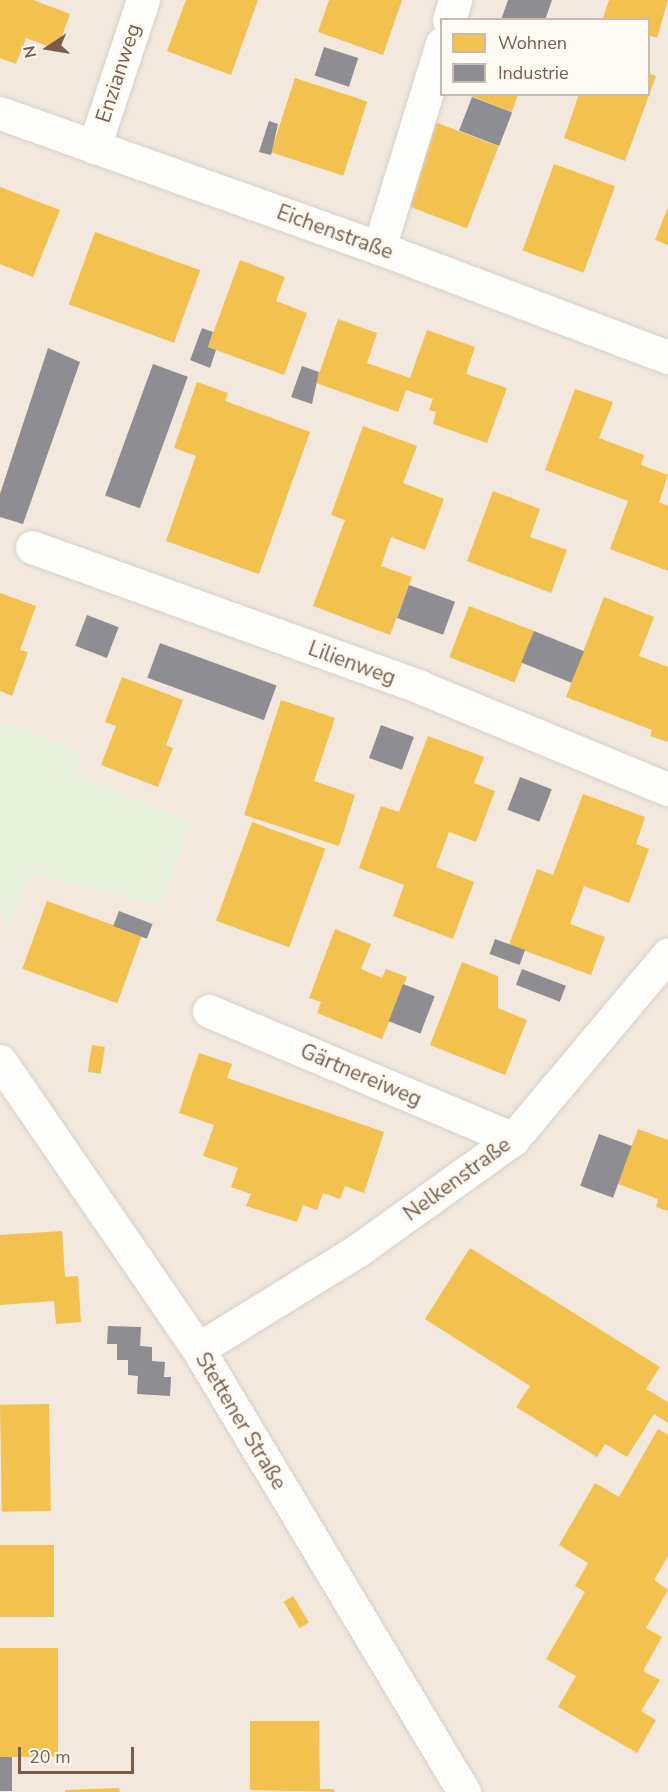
<!DOCTYPE html>
<meta charset="utf-8">
<style>
body{margin:0}
#map{position:relative;width:668px;height:1792px;overflow:hidden;background:#f9f5f0;font-family:"Nunito Sans",sans-serif}
div>[style]{position:absolute}
[style*='--x']{left:calc(var(--x)*1px);top:calc(var(--y)*1px);width:calc(var(--w)*1px);rotate:calc(var(--a)*1deg)}
.residential>*{inset:0;background:#f2e8de}
.green>*{inset:0;background:#e7f0db}
.homes>*{inset:0;background:#f2c14e;transform-origin:0 0}
.industry>*{inset:0;background:#8d8d92;transform-origin:0 0}
.roads{filter:drop-shadow(0 0 2px #d7d1cb) drop-shadow(0 0 2px #d7d1cb)}
.minor>*{height:33px;margin:-16.5px;padding:0 16.5px;transform-origin:16.5px;border-radius:16.5px;background:#fefefd}
.tertiary>*{height:33px;margin:-16.5px;padding:0 16.5px;transform-origin:16.5px;border-radius:16.5px;background:#fefefd}
span{translate:-50% -50%;white-space:nowrap;text-align:center;line-height:1.15;-webkit-text-stroke:6px #fffaf3;paint-order:stroke}
.street-label{font-size:21px;color:#7a5c4d}
.legend{position:absolute;left:440px;top:18px;width:210px;height:78px;box-sizing:border-box;background:#fffaf3;border:2px solid #cabbb1;margin:0;padding:8px 10px;list-style:none;font-size:18px;color:#7a5c4d}
.legend li{display:flex;align-items:center;gap:12px;height:30px}
.legend b{width:30px;border:2px solid #cabbb1}
.north{position:absolute;left:18px;top:18px;width:60px;height:60px;-webkit-text-stroke:4px #fffaf3;paint-order:stroke;rotate:258deg;font-size:16px;font-weight:700;line-height:24px;text-align:center;color:#7a5c4d}
.north::after{content:'';display:block;margin:auto;width:21px;height:27px;background:#7a5c4d;clip-path:polygon(50% 0,100% 100%,50% 72%,0 100%)}
.scale{position:absolute;left:18px;top:1747px;width:116px;height:27px;box-sizing:border-box;border:3px solid #7a5c4d;border-top:0;padding-left:8px;font-size:18px;line-height:21px;white-space:nowrap;color:#7a5c4d;-webkit-text-stroke:4px #fffaf3;paint-order:stroke}
</style>
<div id="map">
<div class="residential">
<div style="clip-path:polygon(evenodd,0 0,668px 0,668px 1792px,0 1792px,0 0,442px 20px,648px 20px,648px 94px,442px 94px,442px 20px)"></div>
</div>
<div class="green">
<div style="clip-path:polygon(0 721px,82px 751px,75px 773px,190px 823px,161px 904px,30px 874px,8px 928px,0 917px)"></div>
</div>
<div class="homes">
<div style="clip-path:polygon(0 0,33px 0,70px 14px,57px 50px,26px 38px,16px 64px,0 58px)"></div>
<div style="clip-path:polygon(186px 0,258px 0,231px 75px,167px 51px)"></div>
<div style="clip-path:polygon(329px 0,402px 0,383px 55px,318px 32px)"></div>
<div style="clip-path:polygon(609px 0,668px 0,657px 38px,648px 35px,648px 20px,603px 18px)"></div>
<div style="clip-path:polygon(648px 73px,656px 76px,625px 161px,564px 138px,579px 94px,648px 94px)"></div>
<div style="left:295px;top:78px;width:76px;height:78px;rotate:18deg"></div>
<div style="clip-path:polygon(466px 94px,518px 94px,512px 112px)"></div>
<div style="left:435px;top:122px;width:68px;height:88px;rotate:21deg"></div>
<div style="left:554px;top:164px;width:65px;height:92px;rotate:20deg"></div>
<div style="clip-path:polygon(0 187px,60px 210px,33px 277px,0 264px)"></div>
<div style="clip-path:polygon(668px 207px,668px 245px,655px 240px)"></div>
<div style="left:95px;top:232px;width:112px;height:77px;rotate:20deg"></div>
<div style="clip-path:polygon(240px 260px,285px 277px,276px 301px,307px 313px,284px 375px,208px 347px)"></div>
<div style="clip-path:polygon(338px 319px,377px 333px,367px 363px,410px 378px,427px 330px,475px 347px,466px 374px,507px 388px,487px 443px,433px 424px,436px 412px,429px 410px,433px 399px,406px 390px,398px 412px,316px 383px)"></div>
<div style="clip-path:polygon(197px 382px,228px 393px,225px 401px,310px 432px,259px 574px,166px 541px,196px 456px,174px 448px)"></div>
<div style="clip-path:polygon(575px 389px,613px 402px,599px 438px,644px 455px,641px 465px,668px 475px,659px 502px,668px 506px,668px 571px,610px 549px,628px 501px,545px 470px)"></div>
<div style="clip-path:polygon(363px 426px,417px 446px,403px 483px,444px 499px,425px 550px,391px 537px,381px 566px,412px 577px,390px 635px,313px 606px,345px 520px,331px 515px)"></div>
<div style="clip-path:polygon(493px 491px,540px 509px,530px 537px,567px 550px,551px 593px,467px 561px)"></div>
<div style="clip-path:polygon(0 593px,36px 606px,20px 650px,28px 652px,12px 696px,0 691px)"></div>
<div style="clip-path:polygon(604px 597px,654px 617px,639px 656px,668px 667px,668px 742px,650px 736px,652px 730px,566px 697px)"></div>
<div style="left:469px;top:606px;width:70px;height:55px;rotate:21deg"></div>
<div style="clip-path:polygon(122px 677px,183px 700px,166px 745px,173px 748px,158px 787px,101px 765px,116px 726px,105px 722px)"></div>
<div style="clip-path:polygon(281px 700px,335px 718px,314px 781px,355px 795px,339px 846px,244px 815px)"></div>
<div style="clip-path:polygon(428px 736px,484px 757px,474px 783px,495px 791px,476px 842px,449px 832px,436px 867px,474px 882px,453px 939px,393px 916px,404px 885px,359px 868px,381px 806px,399px 812px)"></div>
<div style="clip-path:polygon(583px 794px,645px 817px,636px 844px,649px 849px,629px 903px,584px 886px,570px 924px,605px 937px,591px 975px,509px 945px,537px 869px,553px 875px)"></div>
<div style="left:252px;top:822px;width:78px;height:105px;rotate:20deg"></div>
<div style="left:47px;top:901px;width:101px;height:72px;rotate:20deg"></div>
<div style="clip-path:polygon(335px 929px,371px 944px,361px 969px,382px 978px,386px 969px,407px 977px,382px 1039px,317px 1013px,321px 1002px,309px 998px)"></div>
<div style="clip-path:polygon(462px 962px,498px 976px,498px 1008px,527px 1020px,505px 1075px,430px 1045px)"></div>
<div style="left:92px;top:1045px;width:13px;height:27px;rotate:9deg"></div>
<div style="clip-path:polygon(199px 1053px,232px 1064px,227px 1078px,384px 1132px,364px 1193px,345px 1186px,340px 1199px,323px 1193px,317px 1210px,303px 1205px,297px 1222px,246px 1206px,251px 1194px,231px 1187px,238px 1168px,203px 1156px,214px 1125px,179px 1113px)"></div>
<div style="clip-path:polygon(638px 1129px,668px 1140px,668px 1211px,656px 1207px,658px 1199px,618px 1184px)"></div>
<div style="clip-path:polygon(62px 1231px,65px 1277px,78px 1276px,81px 1322px,56px 1324px,54px 1301px,0 1305px,0 1235px)"></div>
<div style="clip-path:polygon(470px 1248px,660px 1367px,646px 1389px,668px 1402px,668px 1423px,654px 1414px,627px 1457px,605px 1444px,597px 1457px,516px 1407px,530px 1386px,425px 1319px)"></div>
<div style="left:49px;top:1404px;width:107px;height:49px;rotate:89deg"></div>
<div style="clip-path:polygon(658px 1429px,668px 1435px,668px 1556px,654px 1580px,668px 1590px,646px 1628px,662px 1637px,643px 1671px,660px 1680px,641px 1711px,656px 1720px,637px 1753px,558px 1707px,576px 1676px,546px 1659px,585px 1592px,575px 1586px,588px 1563px,559px 1545px,595px 1483px,619px 1497px)"></div>
<div style="left:0;top:1545px;width:54px;height:72px"></div>
<div style="left:293px;top:1596px;width:31px;height:11px;rotate:59deg"></div>
<div style="left:0;top:1648px;width:58px;height:109px"></div>
<div style="clip-path:polygon(250px 1721px,319px 1721px,320px 1789px,334px 1789px,334px 1792px,250px 1790px)"></div>
<div style="clip-path:polygon(119px 1788px,120px 1792px,65px 1792px,65px 1790px)"></div>
</div>
<div class="industry">
<div style="clip-path:polygon(508px 0,552px 0,545px 20px,501px 20px)"></div>
<div style="left:324px;top:47px;width:36px;height:30px;rotate:18deg"></div>
<div style="left:472px;top:97px;width:43px;height:36px;rotate:21deg"></div>
<div style="clip-path:polygon(269px 121px,278px 124px,271px 155px,259px 152px)"></div>
<div style="clip-path:polygon(202px 328px,213px 332px,208px 347px,216px 350px,210px 368px,190px 360px)"></div>
<div style="clip-path:polygon(48px 348px,80px 362px,23px 524px,0 517px,0 494px)"></div>
<div style="left:153px;top:364px;width:37px;height:140px;rotate:20deg"></div>
<div style="clip-path:polygon(302px 366px,319px 372px,312px 404px,291px 397px)"></div>
<div style="left:409px;top:585px;width:49px;height:35px;rotate:20deg"></div>
<div style="left:87px;top:615px;width:34px;height:33px;rotate:21deg"></div>
<div style="left:534px;top:631px;width:54px;height:34px;rotate:22deg"></div>
<div style="left:160px;top:643px;width:124px;height:37px;rotate:20deg"></div>
<div style="left:381px;top:725px;width:35px;height:35px;rotate:20deg"></div>
<div style="left:520px;top:777px;width:34px;height:35px;rotate:21deg"></div>
<div style="left:119px;top:911px;width:36px;height:16px;rotate:21deg"></div>
<div style="left:495px;top:939px;width:32px;height:16px;rotate:20deg"></div>
<div style="left:522px;top:969px;width:47px;height:17px;rotate:21deg"></div>
<div style="left:403px;top:984px;width:34px;height:40px;rotate:21deg"></div>
<div style="left:599px;top:1134px;width:35px;height:55px;rotate:20deg"></div>
<div style="clip-path:polygon(108px 1326px,141px 1327px,140px 1346px,152px 1347px,152px 1361px,165px 1362px,164px 1377px,171px 1377px,170px 1396px,137px 1394px,138px 1376px,128px 1375px,128px 1360px,117px 1360px,117px 1344px,107px 1344px)"></div>
<div style="left:0;top:1757px;width:12px;height:34px"></div>
</div>
<div class="roads">
<div class="minor">
<div style="--x:449;--y:20;--w:21;--a:-73"></div>
<div style="--x:0;--y:113;--w:402;--a:19.6"></div>
<div style="--x:379;--y:248;--w:309;--a:20.7"></div>
<div style="--x:94;--y:147;--w:155;--a:-71.6"></div>
<div style="--x:379;--y:248;--w:214;--a:-72.9"></div>
<div style="--x:32;--y:547;--w:412;--a:19.8"></div>
<div style="--x:420;--y:687;--w:268;--a:22.4"></div>
<div style="--x:209;--y:1011;--w:330;--a:22.8"></div>
<div style="--x:198;--y:1349;--w:188;--a:-31.7"></div>
<div style="--x:358;--y:1250;--w:191;--a:-35.6"></div>
<div style="--x:513;--y:1139;--w:241;--a:-50"></div>
</div>
<div class="tertiary">
<div style="--x:0;--y:1061;--w:349;--a:55.5"></div>
<div style="--x:198;--y:1349;--w:517;--a:59.02"></div>
</div>
</div>
<div class="street-label">
<span style="left:118px;top:73px;rotate:-72deg">Enzianweg</span>
<span style="left:335px;top:232px;rotate:20deg">Eichenstraße</span>
<span style="left:352px;top:663px;rotate:20deg">Lilienweg</span>
<span style="left:361px;top:1075px;rotate:23deg">Gärtnereiweg</span>
<span style="left:457px;top:1179px;rotate:-36deg">Nelkenstraße</span>
<span style="left:241px;top:1421px;rotate:59deg">Stettener Straße</span>
</div>
<ul class="legend">
<li><b style="height:16px;background:#f2c14e"></b>Wohnen</li>
<li><b style="height:16px;background:#8d8d92"></b>Industrie</li>
</ul>
<div class="north">N</div>
<div class="scale">20 m</div>
</div>
